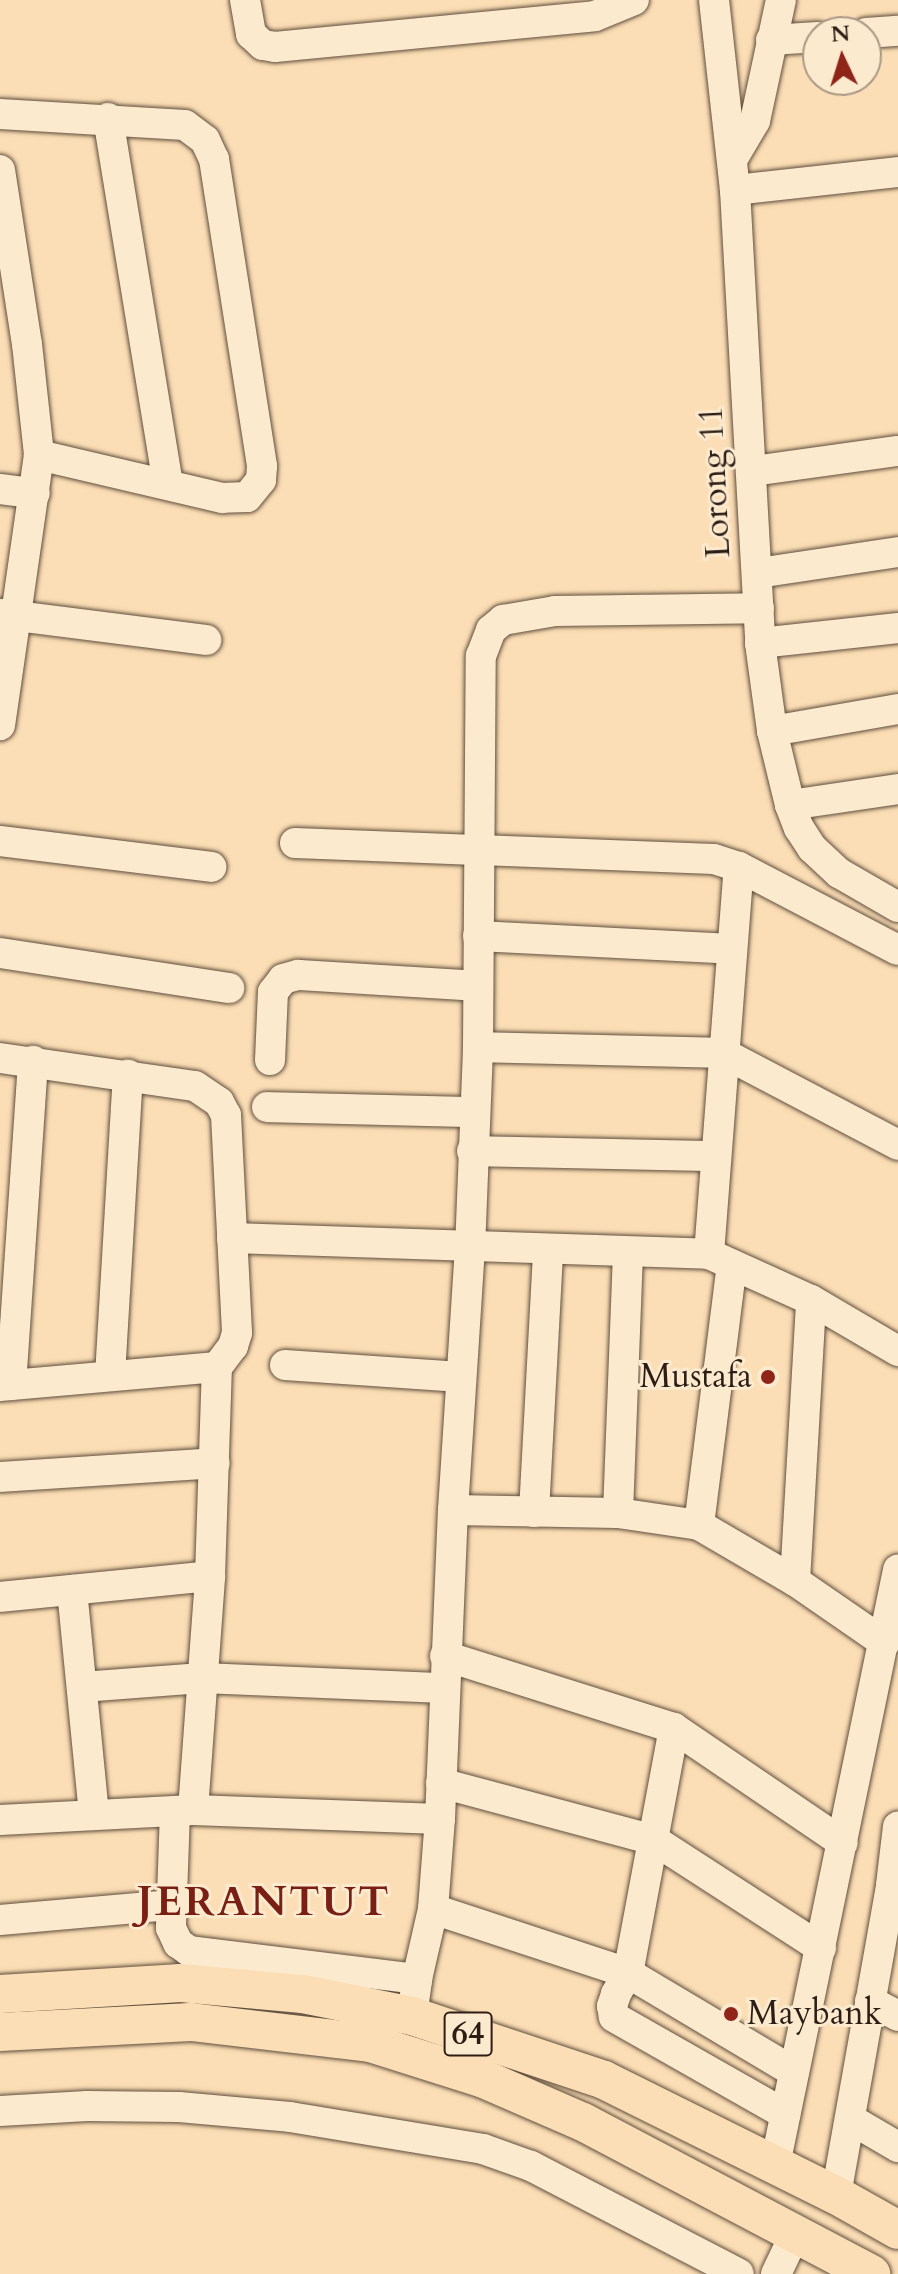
<!DOCTYPE html>
<style>
body{margin:0}
#map{position:relative;width:898px;height:2274px;overflow:hidden;background:#fbdeb5;font-family:Cardo,serif}
div>[style]{position:absolute}
[style*='--x']{left:calc(var(--x)*1px);top:calc(var(--y)*1px);width:calc(var(--w)*1px);rotate:calc(var(--a)*1deg)}
.roads{filter:drop-shadow(0 0 2px #604e3d) drop-shadow(0 0 2px #604e3d)}
.minor>*{height:30px;margin:-15px;padding:0 15px;transform-origin:15px;border-radius:15px;background:#fceacf}
.major>*{height:38px;margin:-19px;padding:0 19px;transform-origin:19px;border-radius:19px;background:#fbdeb5}
.dots>*{width:22px;height:22px;translate:-50% -50%;box-sizing:border-box;border:4px solid #fceacf;border-radius:50%}
span{translate:-50% -50%;white-space:nowrap;text-align:center;line-height:1.15;-webkit-text-stroke:6px #fceacf;paint-order:stroke}
.shield-label span{padding:2px 6px;background:#fceacf;border:2px solid;border-radius:6px;-webkit-text-stroke-width:0}
.shield-label{font-size:32px;color:#2c1e15;font-weight:700}
.street-label{font-size:34px;color:#2c1e15}
.poi-label{font-size:34px;color:#2c1e15}
.right{translate:-100% -50%;text-align:right}
.left{translate:0 -50%;text-align:left}
.district-label{font-size:42px;color:#7a1f14;font-weight:700;letter-spacing:2px}
.north{position:absolute;left:802px;top:16px;width:80px;height:80px;box-sizing:border-box;background:#fceacf;border:2px solid #a99885;border-radius:50%;rotate:356deg;font-size:22px;font-weight:700;line-height:32px;text-align:center;color:#2c1e15}
.north::after{content:'';display:block;margin:auto;width:28px;height:36px;background:#8f2418;clip-path:polygon(50% 0,100% 100%,50% 72%,0 100%)}
</style>
<div id="map">
<div class="roads">
<div class="minor">
<div style="--x:245;--y:0;--w:35;--a:80"></div>
<div style="--x:251;--y:34;--w:16;--a:43"></div>
<div style="--x:263;--y:45;--w:12;--a:9"></div>
<div style="--x:275;--y:47;--w:321;--a:-5.5"></div>
<div style="--x:595;--y:16;--w:42;--a:-22.3"></div>
<div style="--x:714;--y:0;--w:191;--a:83.7"></div>
<div style="--x:735;--y:190;--w:454;--a:86.8"></div>
<div style="--x:760;--y:643;--w:89;--a:82.2"></div>
<div style="--x:772;--y:731;--w:76;--a:76.3"></div>
<div style="--x:790;--y:805;--w:25;--a:69"></div>
<div style="--x:799;--y:828;--w:24;--a:57"></div>
<div style="--x:812;--y:848;--w:37;--a:43"></div>
<div style="--x:839;--y:873;--w:68;--a:30"></div>
<div style="--x:866;--y:33;--w:32;--a:-4"></div>
<div style="--x:771;--y:40;--w:47;--a:-3.7"></div>
<div style="--x:0;--y:114;--w:185;--a:3.4"></div>
<div style="--x:185;--y:125;--w:25;--a:37"></div>
<div style="--x:205;--y:140;--w:21;--a:65"></div>
<div style="--x:214;--y:159;--w:311;--a:81.1"></div>
<div style="--x:262;--y:466;--w:14;--a:94"></div>
<div style="--x:261;--y:480;--w:22;--a:129"></div>
<div style="--x:247;--y:497;--w:25;--a:178"></div>
<div style="--x:222;--y:498;--w:188;--a:-166.8"></div>
<div style="--x:108;--y:118;--w:370;--a:80.7"></div>
<div style="--x:732;--y:160;--w:45;--a:-59.5"></div>
<div style="--x:755;--y:121;--w:124;--a:-77.9"></div>
<div style="--x:0;--y:170;--w:176;--a:81.2"></div>
<div style="--x:27;--y:344;--w:112;--a:83.8"></div>
<div style="--x:39;--y:455;--w:273;--a:98.2"></div>
<div style="--x:735;--y:190;--w:164;--a:-6.3"></div>
<div style="--x:753;--y:471;--w:146;--a:-7.9"></div>
<div style="--x:0;--y:489;--w:35;--a:7"></div>
<div style="--x:758;--y:573;--w:142;--a:-8.5"></div>
<div style="--x:0;--y:614;--w:208;--a:7.2"></div>
<div style="--x:760;--y:643;--w:139;--a:-6.2"></div>
<div style="--x:772;--y:731;--w:128;--a:-9.9"></div>
<div style="--x:790;--y:805;--w:109;--a:-8.4"></div>
<div style="--x:0;--y:841;--w:213;--a:7"></div>
<div style="--x:295;--y:843;--w:419;--a:2.2"></div>
<div style="--x:714;--y:859;--w:26;--a:18"></div>
<div style="--x:739;--y:867;--w:179;--a:27.6"></div>
<div style="--x:478;--y:936;--w:254;--a:2.9"></div>
<div style="--x:0;--y:953;--w:232;--a:8.7"></div>
<div style="--x:478;--y:1047;--w:245;--a:1.4"></div>
<div style="--x:723;--y:1053;--w:198;--a:27.7"></div>
<div style="--x:0;--y:1058;--w:197;--a:8.2"></div>
<div style="--x:195;--y:1086;--w:29;--a:34"></div>
<div style="--x:219;--y:1102;--w:15;--a:62"></div>
<div style="--x:226;--y:1115;--w:218;--a:87.1"></div>
<div style="--x:237;--y:1333;--w:14;--a:107"></div>
<div style="--x:233;--y:1346;--w:26;--a:127"></div>
<div style="--x:217;--y:1367;--w:218;--a:175"></div>
<div style="--x:270;--y:1060;--w:68;--a:-87.5"></div>
<div style="--x:273;--y:992;--w:16;--a:-52"></div>
<div style="--x:283;--y:979;--w:16;--a:-15"></div>
<div style="--x:298;--y:975;--w:179;--a:3.5"></div>
<div style="--x:267;--y:1107;--w:206;--a:1.4"></div>
<div style="--x:472;--y:1151;--w:244;--a:1.2"></div>
<div style="--x:232;--y:1238;--w:477;--a:1.9"></div>
<div style="--x:709;--y:1254;--w:112;--a:24.3"></div>
<div style="--x:811;--y:1300;--w:101;--a:30.4"></div>
<div style="--x:709;--y:1254;--w:388;--a:-85.6"></div>
<div style="--x:285;--y:1365;--w:176;--a:3.9"></div>
<div style="--x:110;--y:1376;--w:302;--a:-86.6"></div>
<div style="--x:11;--y:1385;--w:325;--a:-86.1"></div>
<div style="--x:0;--y:1477;--w:215;--a:-3.7"></div>
<div style="--x:453;--y:1510;--w:165;--a:1"></div>
<div style="--x:618;--y:1513;--w:82;--a:8.4"></div>
<div style="--x:699;--y:1525;--w:111;--a:30.3"></div>
<div style="--x:795;--y:1581;--w:109;--a:34.6"></div>
<div style="--x:534;--y:1512;--w:262;--a:-86.9"></div>
<div style="--x:618;--y:1513;--w:261;--a:-87.8"></div>
<div style="--x:699;--y:1525;--w:262;--a:-82.8"></div>
<div style="--x:795;--y:1581;--w:281;--a:-86.7"></div>
<div style="--x:72;--y:1590;--w:226;--a:84.4"></div>
<div style="--x:0;--y:1597;--w:211;--a:-5.7"></div>
<div style="--x:445;--y:1656;--w:240;--a:17.5"></div>
<div style="--x:674;--y:1728;--w:204;--a:34.2"></div>
<div style="--x:82;--y:1687;--w:120;--a:-4.3"></div>
<div style="--x:202;--y:1678;--w:242;--a:2.4"></div>
<div style="--x:674;--y:1728;--w:249;--a:100.6"></div>
<div style="--x:628;--y:1973;--w:24;--a:120"></div>
<div style="--x:616;--y:1994;--w:13;--a:108"></div>
<div style="--x:612;--y:2006;--w:11;--a:80"></div>
<div style="--x:614;--y:2017;--w:197;--a:29.6"></div>
<div style="--x:441;--y:1783;--w:220;--a:15"></div>
<div style="--x:654;--y:1840;--w:199;--a:32.9"></div>
<div style="--x:193;--y:1810;--w:235;--a:-85.8"></div>
<div style="--x:210;--y:1576;--w:209;--a:-88.1"></div>
<div style="--x:175;--y:1811;--w:117;--a:92"></div>
<div style="--x:171;--y:1928;--w:17;--a:65"></div>
<div style="--x:178;--y:1943;--w:14;--a:36"></div>
<div style="--x:189;--y:1951;--w:230;--a:7"></div>
<div style="--x:0;--y:1820;--w:193;--a:-3"></div>
<div style="--x:193;--y:1810;--w:247;--a:2.1"></div>
<div style="--x:433;--y:1909;--w:205;--a:18.2"></div>
<div style="--x:628;--y:1973;--w:193;--a:30.8"></div>
<div style="--x:0;--y:1920;--w:173;--a:-5"></div>
<div style="--x:870;--y:2001;--w:32;--a:28"></div>
<div style="--x:412;--y:2016;--w:37;--a:-82"></div>
<div style="--x:417;--y:1979;--w:72;--a:-77.1"></div>
<div style="--x:433;--y:1909;--w:90;--a:-85.6"></div>
<div style="--x:440;--y:1819;--w:309;--a:-87.6"></div>
<div style="--x:453;--y:1510;--w:262;--a:-86.3"></div>
<div style="--x:470;--y:1249;--w:202;--a:-87.7"></div>
<div style="--x:478;--y:1047;--w:391;--a:-89.6"></div>
<div style="--x:481;--y:656;--w:28;--a:-69"></div>
<div style="--x:491;--y:630;--w:16;--a:-40"></div>
<div style="--x:503;--y:620;--w:53;--a:-9.8"></div>
<div style="--x:555;--y:611;--w:204;--a:-0.8"></div>
<div style="--x:0;--y:2111;--w:87;--a:-3.3"></div>
<div style="--x:87;--y:2106;--w:92;--a:0.6"></div>
<div style="--x:179;--y:2107;--w:111;--a:5.1"></div>
<div style="--x:290;--y:2117;--w:196;--a:9.4"></div>
<div style="--x:483;--y:2149;--w:51;--a:19.5"></div>
<div style="--x:531;--y:2166;--w:234;--a:27.4"></div>
<div style="--x:850;--y:2119;--w:56;--a:30.3"></div>
<div style="--x:775;--y:2165;--w:608;--a:-78.32"></div>
<div style="--x:836;--y:2195;--w:315;--a:-79.9"></div>
<div style="--x:891;--y:1885;--w:59;--a:-83.2"></div>
<div style="--x:776;--y:2274;--w:47;--a:-64.5"></div>
</div>
<div class="major">
<div style="--x:0;--y:1994;--w:181;--a:-3.5"></div>
<div style="--x:181;--y:1983;--w:122;--a:5.2"></div>
<div style="--x:303;--y:1994;--w:111;--a:11.4"></div>
<div style="--x:412;--y:2016;--w:202;--a:18.4"></div>
<div style="--x:604;--y:2080;--w:259;--a:26.4"></div>
<div style="--x:836;--y:2195;--w:71;--a:29.4"></div>
<div style="--x:0;--y:2032;--w:191;--a:-3"></div>
<div style="--x:191;--y:2022;--w:180;--a:6.7"></div>
<div style="--x:370;--y:2043;--w:120;--a:17.5"></div>
<div style="--x:484;--y:2079;--w:108;--a:23.5"></div>
<div style="--x:583;--y:2122;--w:326;--a:27.8"></div>
</div>
</div>
<div class="dots">
<div style="left:768px;top:1377px;background:#8f2418"></div>
<div style="left:731px;top:2014px;background:#8f2418"></div>
</div>
<div class="shield-label">
<span style="left:468px;top:2034px">64</span>
</div>
<div class="street-label">
<span style="left:715px;top:482px;rotate:-93deg">Lorong 11</span>
</div>
<div class="poi-label">
<span class="right" style="left:752px;top:1377px">Mustafa</span>
<span class="left" style="left:747px;top:2014px">Maybank</span>
</div>
<div class="district-label">
<span style="left:264px;top:1902px">JERANTUT</span>
</div>
<div class="north">N</div>
</div>
